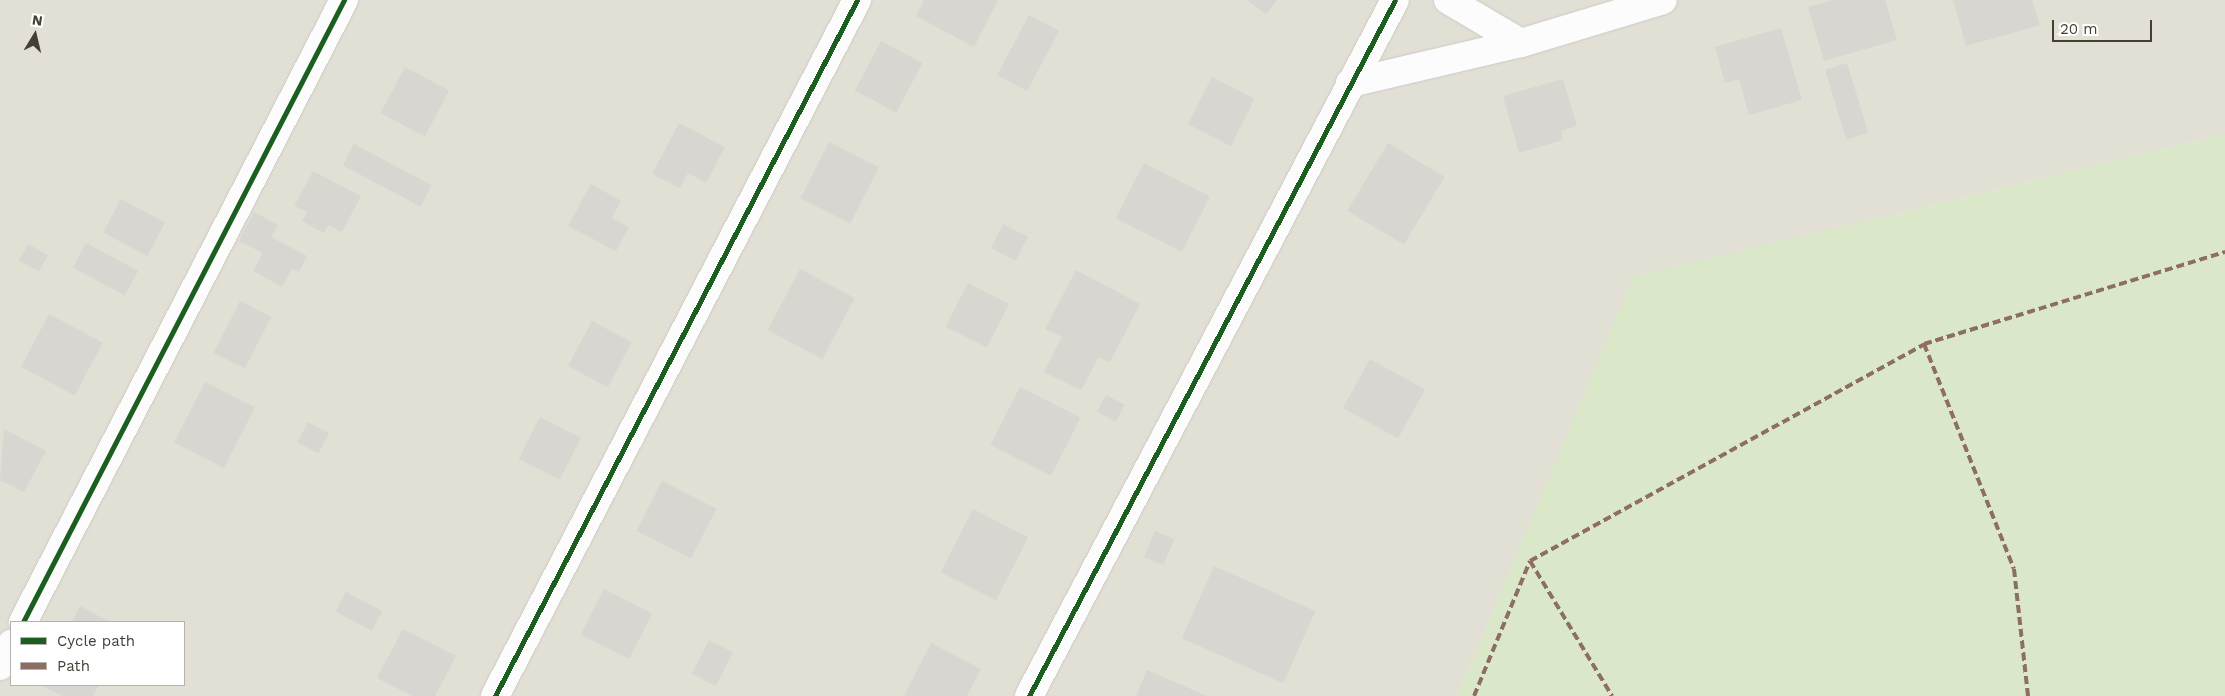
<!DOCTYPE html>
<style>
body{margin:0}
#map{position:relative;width:2225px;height:696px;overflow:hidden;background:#eeede8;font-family:"Work Sans",sans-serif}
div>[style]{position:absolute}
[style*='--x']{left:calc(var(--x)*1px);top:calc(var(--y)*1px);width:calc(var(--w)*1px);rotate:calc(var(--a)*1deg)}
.residential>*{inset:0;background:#e2dfd5}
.green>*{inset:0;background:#dae8c9}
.building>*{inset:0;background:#d8d6d0;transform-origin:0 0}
.roads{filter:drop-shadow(0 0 1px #cccbc5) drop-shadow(0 0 1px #cccbc5)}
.minor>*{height:28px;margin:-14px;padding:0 14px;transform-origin:14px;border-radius:14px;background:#fcfcfc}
.quiet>*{height:4px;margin-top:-2px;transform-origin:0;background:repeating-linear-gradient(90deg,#8d6e63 0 8px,transparent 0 12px)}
.cycleway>*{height:5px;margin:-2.5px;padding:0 2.5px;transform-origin:2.5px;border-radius:2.5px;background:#1b5e20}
span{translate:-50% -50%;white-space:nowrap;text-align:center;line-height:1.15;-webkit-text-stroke:4px #fff;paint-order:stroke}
.legend{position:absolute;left:10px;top:621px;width:175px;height:65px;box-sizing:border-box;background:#fff;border:1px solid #b4b2ae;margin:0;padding:6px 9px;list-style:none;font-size:15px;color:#433f35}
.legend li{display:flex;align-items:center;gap:10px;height:25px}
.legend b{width:25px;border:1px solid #b4b2ae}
.north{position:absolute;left:10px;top:10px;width:50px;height:50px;-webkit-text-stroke:4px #fff;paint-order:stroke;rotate:9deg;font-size:14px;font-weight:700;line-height:20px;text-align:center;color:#433f35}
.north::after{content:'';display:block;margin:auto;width:18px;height:22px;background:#433f35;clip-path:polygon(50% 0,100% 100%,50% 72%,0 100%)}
.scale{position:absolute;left:2052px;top:20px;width:100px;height:22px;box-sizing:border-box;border:2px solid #433f35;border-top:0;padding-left:6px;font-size:15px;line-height:18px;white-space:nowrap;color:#433f35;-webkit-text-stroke:4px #fff;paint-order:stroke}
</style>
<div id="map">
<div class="residential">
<div style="clip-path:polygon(evenodd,0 0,2225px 0,2225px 134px,1634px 277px,1457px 696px,0 696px,0 0,11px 622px,184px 622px,184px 685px,11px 685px,11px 622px)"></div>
</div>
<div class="green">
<div style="clip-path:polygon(2225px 134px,2225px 696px,1457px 696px,1633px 277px)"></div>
</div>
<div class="building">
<div style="clip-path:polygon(924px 0,998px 0,974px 47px,916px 16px)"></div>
<div style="clip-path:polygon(1247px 0,1277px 0,1266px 14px)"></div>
<div style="clip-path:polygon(1833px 0,1885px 0,1897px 40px,1824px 61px,1808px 7px)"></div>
<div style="clip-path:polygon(1953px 0,2032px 0,2040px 25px,1966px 46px)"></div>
<div style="left:1029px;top:15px;width:34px;height:68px;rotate:28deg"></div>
<div style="clip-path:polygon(1781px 28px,1802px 100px,1749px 115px,1739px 79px,1725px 83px,1715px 47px)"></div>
<div style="left:881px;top:41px;width:47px;height:56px;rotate:28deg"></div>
<div style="left:1847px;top:63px;width:73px;height:23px;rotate:73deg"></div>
<div style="left:405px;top:67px;width:50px;height:52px;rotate:28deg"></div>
<div style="left:1212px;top:77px;width:48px;height:53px;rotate:27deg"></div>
<div style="clip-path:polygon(1563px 79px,1577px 126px,1561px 131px,1563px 140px,1519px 153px,1503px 96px)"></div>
<div style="clip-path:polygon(679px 123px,725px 147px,706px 183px,688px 173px,680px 188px,652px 174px)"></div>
<div style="left:829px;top:142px;width:56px;height:63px;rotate:27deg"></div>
<div style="left:1388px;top:143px;width:66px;height:79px;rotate:31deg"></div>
<div style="left:354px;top:144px;width:88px;height:24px;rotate:28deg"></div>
<div style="left:1144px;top:163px;width:74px;height:62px;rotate:27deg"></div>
<div style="clip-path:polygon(313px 171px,361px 196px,342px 232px,328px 225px,324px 233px,302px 221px,307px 212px,294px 206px)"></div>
<div style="clip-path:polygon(591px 184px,621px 201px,612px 218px,629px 227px,616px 251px,568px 226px)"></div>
<div style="left:121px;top:199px;width:50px;height:38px;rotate:28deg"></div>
<div style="clip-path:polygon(254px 212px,278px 225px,271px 237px,307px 256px,299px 272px,292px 269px,282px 287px,253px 271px,263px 253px,239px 241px)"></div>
<div style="left:1003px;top:224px;width:28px;height:27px;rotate:27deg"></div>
<div style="left:86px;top:243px;width:59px;height:28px;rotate:28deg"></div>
<div style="left:28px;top:244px;width:23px;height:19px;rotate:29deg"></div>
<div style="left:800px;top:269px;width:62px;height:69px;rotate:28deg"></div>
<div style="clip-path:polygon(1076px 270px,1140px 304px,1110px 362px,1099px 357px,1081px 390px,1044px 372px,1062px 337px,1045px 329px)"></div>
<div style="left:968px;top:283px;width:46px;height:49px;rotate:27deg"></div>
<div style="left:240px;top:301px;width:35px;height:58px;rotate:27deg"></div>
<div style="left:49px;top:314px;width:61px;height:60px;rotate:28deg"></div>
<div style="left:592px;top:321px;width:45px;height:51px;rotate:28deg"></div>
<div style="left:1370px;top:359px;width:63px;height:56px;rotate:29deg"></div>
<div style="left:205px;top:382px;width:56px;height:68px;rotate:27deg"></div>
<div style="left:1020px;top:387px;width:68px;height:65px;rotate:27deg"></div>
<div style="left:1106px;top:395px;width:21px;height:19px;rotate:28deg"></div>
<div style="left:540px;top:417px;width:46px;height:47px;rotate:27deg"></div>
<div style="left:308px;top:422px;width:24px;height:23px;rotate:28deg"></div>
<div style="clip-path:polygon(4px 429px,46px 451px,24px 492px,0 480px)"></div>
<div style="left:662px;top:481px;width:61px;height:56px;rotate:27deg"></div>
<div style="left:973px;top:509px;width:62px;height:71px;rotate:27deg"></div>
<div style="left:1155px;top:531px;width:21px;height:28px;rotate:23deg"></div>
<div style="left:1214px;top:566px;width:111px;height:79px;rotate:24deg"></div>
<div style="left:604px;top:589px;width:54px;height:51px;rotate:27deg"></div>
<div style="left:346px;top:592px;width:41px;height:22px;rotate:28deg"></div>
<div style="clip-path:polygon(80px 606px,110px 622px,72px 622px)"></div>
<div style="clip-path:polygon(403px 629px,456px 656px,435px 696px,412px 696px,377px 678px)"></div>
<div style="left:709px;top:640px;width:27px;height:38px;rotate:27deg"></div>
<div style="clip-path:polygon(931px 643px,981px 669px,967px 696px,904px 696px)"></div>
<div style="clip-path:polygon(1147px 670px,1207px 696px,1136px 696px)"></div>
<div style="clip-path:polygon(40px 685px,99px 685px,93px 696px,62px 696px)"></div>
</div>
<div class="roads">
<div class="minor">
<div style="--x:1448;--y:0;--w:85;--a:30.5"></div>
<div style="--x:1350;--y:83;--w:176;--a:-13.2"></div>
<div style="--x:1521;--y:43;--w:148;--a:-16.8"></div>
<div style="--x:23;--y:622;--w:700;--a:-62.7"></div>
<div style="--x:0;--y:666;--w:25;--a:-63"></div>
<div style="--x:495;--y:696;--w:785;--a:-62.52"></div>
<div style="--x:1029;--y:696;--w:786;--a:-62.26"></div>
</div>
</div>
<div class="quiet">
<div style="--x:1924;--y:344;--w:242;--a:68.2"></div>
<div style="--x:2014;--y:569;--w:128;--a:83.7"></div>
<div style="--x:1530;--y:561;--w:158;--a:58.7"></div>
<div style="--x:1474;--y:696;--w:146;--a:-67.5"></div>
<div style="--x:1530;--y:561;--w:450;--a:-28.8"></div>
<div style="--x:1924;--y:344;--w:315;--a:-17"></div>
</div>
<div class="cycleway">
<div style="--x:23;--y:622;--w:700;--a:-62.7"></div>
<div style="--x:495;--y:696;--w:785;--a:-62.52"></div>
<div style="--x:1029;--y:696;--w:786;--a:-62.26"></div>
</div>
<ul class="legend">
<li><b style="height:6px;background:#1b5e20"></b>Cycle path</li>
<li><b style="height:6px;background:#8d6e63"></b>Path</li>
</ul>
<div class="north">N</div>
<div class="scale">20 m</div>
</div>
